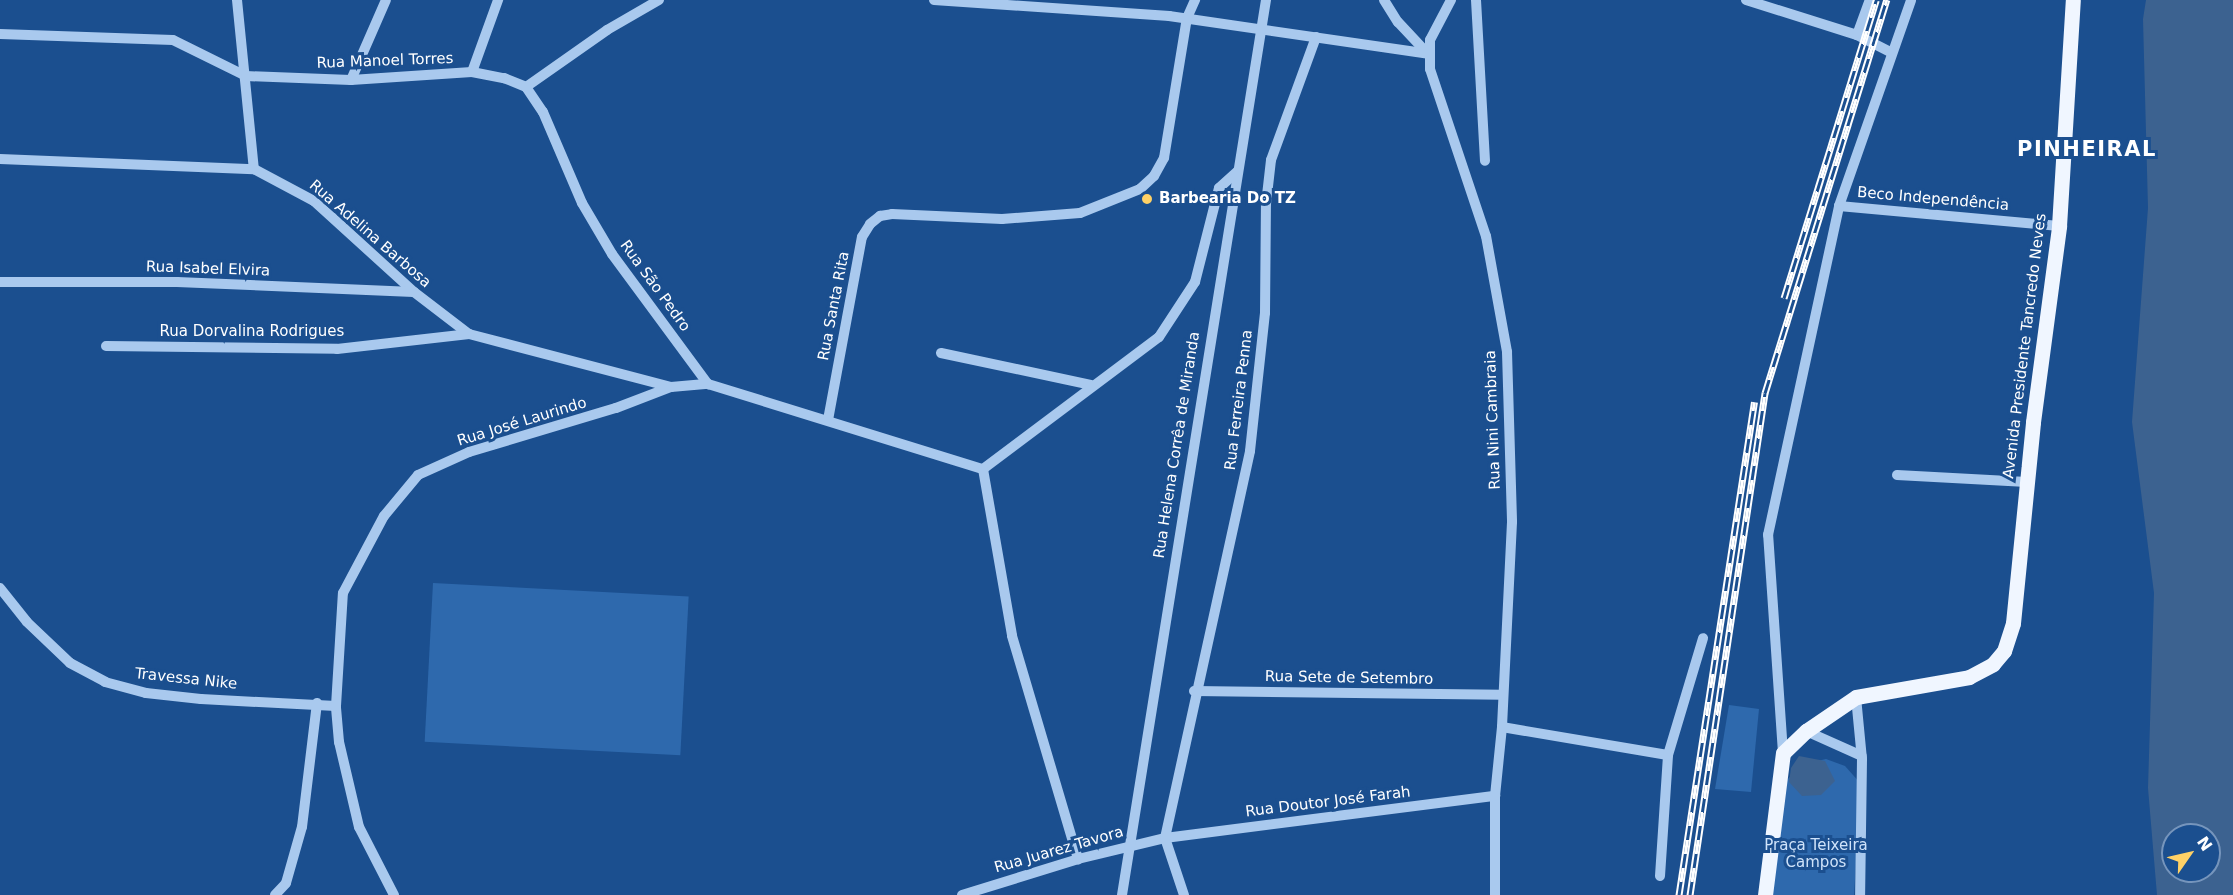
<!DOCTYPE html>
<meta charset="utf-8">
<style>
body{margin:0}
#map{position:relative;width:2233px;height:895px;overflow:hidden;background:#1b4f8f;font-family:"DejaVu Sans",sans-serif}
div>[style]{position:absolute}
[style*='--x']{left:calc(var(--x)*1px);top:calc(var(--y)*1px);width:calc(var(--w)*1px);rotate:calc(var(--a)*1deg)}
.green>*{inset:0;background:#2e69ad;transform-origin:0 0}
.water>*{inset:0;background:#3c6290}
.minor>*{height:10px;margin:-5px;padding:0 5px;transform-origin:5px;border-radius:5px;background:#a9c9ee}
.major>*{height:15px;margin:-7.5px;padding:0 7.5px;transform-origin:7.5px;border-radius:7.5px;background:#f0f6ff}
.rail>*{height:7px;margin-top:-3.5px;transform-origin:0;background:repeating-linear-gradient(90deg,#1b4f8f 0 14px,#fff 0 28px);box-sizing:border-box;border-block:2px solid #fff}
.dots>*{width:16px;height:16px;translate:-50% -50%;box-sizing:border-box;border:3px solid #1b4f8f;border-radius:50%}
span{translate:-50% -50%;white-space:nowrap;text-align:center;line-height:1.15;-webkit-text-stroke:6px #1b4f8f;paint-order:stroke}
.street-label{font-size:15px;color:#fff}
.poi-label{font-size:15px;color:#fff;font-weight:700}
.left{translate:0 -50%;text-align:left}
.park-label{font-size:15px;color:#cfe3fa}
.district-label{font-size:21px;color:#fff;font-weight:700;letter-spacing:1.5px}
.north{position:absolute;left:2161px;top:823px;width:60px;height:60px;box-sizing:border-box;background:#1b4f8f;border:2px solid #7695bc;border-radius:50%;rotate:56deg;font-size:16px;font-weight:700;line-height:24px;text-align:center;color:#fff}
.north::after{content:'';display:block;margin:auto;width:21px;height:27px;background:#ffd166;clip-path:polygon(50% 0,100% 100%,50% 72%,0 100%)}
</style>
<div id="map">
<div class="green">
<div style="left:433px;top:583px;width:256px;height:159px;rotate:3deg"></div>
<div style="clip-path:polygon(1729px 705px,1759px 709px,1751px 792px,1715px 789px)"></div>
<div style="clip-path:polygon(1826px 759px,1845px 766px,1861px 784px,1854px 895px,1770px 895px,1787px 780px,1801px 765px)"></div>
</div>
<div class="water">
<div style="clip-path:polygon(evenodd,2146px 0,2233px 0,2233px 895px,2157px 895px,2148px 788px,2154px 593px,2132px 422px,2148px 208px,2143px 19px,2146px 0,2173px 835px,2209px 835px,2209px 871px,2173px 871px,2173px 835px)"></div>
<div style="clip-path:polygon(1799px 756px,1825px 761px,1835px 781px,1821px 795px,1802px 796px,1789px 782px,1791px 768px)"></div>
</div>
<div class="minor">
<div style="--x:237;--y:0;--w:170;--a:84.3"></div>
<div style="--x:934;--y:0;--w:236;--a:3.9"></div>
<div style="--x:1169;--y:16;--w:262;--a:8.3"></div>
<div style="--x:1384;--y:0;--w:26;--a:58"></div>
<div style="--x:1398;--y:22;--w:44;--a:46.8"></div>
<div style="--x:1451;--y:0;--w:45;--a:117.7"></div>
<div style="--x:1430;--y:40;--w:29;--a:90"></div>
<div style="--x:1430;--y:69;--w:176;--a:71.5"></div>
<div style="--x:1486;--y:236;--w:118;--a:79.7"></div>
<div style="--x:1507;--y:352;--w:170;--a:88.3"></div>
<div style="--x:1512;--y:522;--w:205;--a:92.8"></div>
<div style="--x:1502;--y:727;--w:69;--a:95.8"></div>
<div style="--x:1495;--y:796;--w:99;--a:90"></div>
<div style="--x:1476;--y:0;--w:161;--a:86.8"></div>
<div style="--x:1746;--y:0;--w:116;--a:17.5"></div>
<div style="--x:1857;--y:35;--w:39;--a:27"></div>
<div style="--x:0;--y:34;--w:173;--a:2"></div>
<div style="--x:173;--y:40;--w:81;--a:26.3"></div>
<div style="--x:246;--y:76;--w:105;--a:2.2"></div>
<div style="--x:351;--y:80;--w:121;--a:-3.8"></div>
<div style="--x:472;--y:72;--w:33;--a:11"></div>
<div style="--x:504;--y:78;--w:24;--a:22"></div>
<div style="--x:1857;--y:35;--w:37;--a:-70"></div>
<div style="--x:472;--y:72;--w:77;--a:-70.1"></div>
<div style="--x:351;--y:80;--w:87;--a:-66.4"></div>
<div style="--x:526;--y:87;--w:30;--a:56"></div>
<div style="--x:543;--y:112;--w:99;--a:66.8"></div>
<div style="--x:582;--y:203;--w:59;--a:59.5"></div>
<div style="--x:612;--y:254;--w:162;--a:53.6"></div>
<div style="--x:708;--y:384;--w:288;--a:17.2"></div>
<div style="--x:526;--y:87;--w:99;--a:-35.1"></div>
<div style="--x:607;--y:30;--w:60;--a:-30"></div>
<div style="--x:0;--y:159;--w:254;--a:2.3"></div>
<div style="--x:254;--y:169;--w:68;--a:28.1"></div>
<div style="--x:314;--y:201;--w:135;--a:42.3"></div>
<div style="--x:414;--y:292;--w:69;--a:37.4"></div>
<div style="--x:469;--y:334;--w:209;--a:14.7"></div>
<div style="--x:671;--y:387;--w:37;--a:-5"></div>
<div style="--x:1839;--y:206;--w:221;--a:5.2"></div>
<div style="--x:0;--y:282;--w:177;--a:0"></div>
<div style="--x:177;--y:282;--w:237;--a:2.4"></div>
<div style="--x:106;--y:346;--w:231;--a:0.7"></div>
<div style="--x:337;--y:349;--w:133;--a:-6.5"></div>
<div style="--x:941;--y:353;--w:153;--a:12"></div>
<div style="--x:828;--y:420;--w:186;--a:-79.5"></div>
<div style="--x:862;--y:237;--w:15;--a:-58"></div>
<div style="--x:870;--y:224;--w:13;--a:-39"></div>
<div style="--x:880;--y:216;--w:12;--a:-9"></div>
<div style="--x:892;--y:214;--w:110;--a:2.6"></div>
<div style="--x:1002;--y:219;--w:78;--a:-4.4"></div>
<div style="--x:1080;--y:213;--w:65;--a:-21.8"></div>
<div style="--x:1140;--y:189;--w:19;--a:-43"></div>
<div style="--x:1154;--y:176;--w:21;--a:-61"></div>
<div style="--x:1164;--y:158;--w:142;--a:-80.7"></div>
<div style="--x:1187;--y:18;--w:20;--a:-66"></div>
<div style="--x:983;--y:469;--w:220;--a:-36.9"></div>
<div style="--x:1159;--y:337;--w:66;--a:-56.8"></div>
<div style="--x:1195;--y:282;--w:97;--a:-75.7"></div>
<div style="--x:1219;--y:188;--w:25;--a:-42"></div>
<div style="--x:983;--y:469;--w:169;--a:80.1"></div>
<div style="--x:1012;--y:636;--w:233;--a:73.5"></div>
<div style="--x:1897;--y:475;--w:130;--a:3.1"></div>
<div style="--x:0;--y:588;--w:43;--a:51.5"></div>
<div style="--x:27;--y:622;--w:59;--a:43.6"></div>
<div style="--x:70;--y:663;--w:40;--a:28"></div>
<div style="--x:105;--y:682;--w:42;--a:15"></div>
<div style="--x:146;--y:693;--w:55;--a:6.2"></div>
<div style="--x:201;--y:699;--w:135;--a:3"></div>
<div style="--x:1194;--y:691;--w:308;--a:0.7"></div>
<div style="--x:1856;--y:697;--w:62;--a:84.5"></div>
<div style="--x:1862;--y:759;--w:136;--a:90.8"></div>
<div style="--x:1502;--y:727;--w:168;--a:9.6"></div>
<div style="--x:1806;--y:731;--w:61;--a:24.1"></div>
<div style="--x:1783;--y:753;--w:219;--a:-93.9"></div>
<div style="--x:1768;--y:535;--w:337;--a:-77.8"></div>
<div style="--x:1839;--y:206;--w:218;--a:-70.7"></div>
<div style="--x:1660;--y:876;--w:121;--a:-86.2"></div>
<div style="--x:1668;--y:755;--w:122;--a:-73.3"></div>
<div style="--x:275;--y:895;--w:16;--a:-47"></div>
<div style="--x:286;--y:883;--w:58;--a:-74.1"></div>
<div style="--x:302;--y:827;--w:125;--a:-83.1"></div>
<div style="--x:394;--y:895;--w:76;--a:-117.2"></div>
<div style="--x:359;--y:827;--w:87;--a:-103.2"></div>
<div style="--x:339;--y:742;--w:36;--a:-95"></div>
<div style="--x:336;--y:706;--w:113;--a:-86.5"></div>
<div style="--x:343;--y:593;--w:87;--a:-62"></div>
<div style="--x:384;--y:516;--w:53;--a:-50.3"></div>
<div style="--x:418;--y:475;--w:56;--a:-24.3"></div>
<div style="--x:469;--y:452;--w:153;--a:-16.7"></div>
<div style="--x:616;--y:408;--w:59;--a:-20.9"></div>
<div style="--x:962;--y:895;--w:121;--a:-17.2"></div>
<div style="--x:1078;--y:859;--w:89;--a:-13.6"></div>
<div style="--x:1165;--y:838;--w:333;--a:-7.3"></div>
<div style="--x:1122;--y:895;--w:907;--a:-80.86"></div>
<div style="--x:1184;--y:895;--w:60;--a:-108.4"></div>
<div style="--x:1165;--y:838;--w:396;--a:-77.6"></div>
<div style="--x:1250;--y:451;--w:139;--a:-83.8"></div>
<div style="--x:1265;--y:313;--w:109;--a:-89.5"></div>
<div style="--x:1266;--y:204;--w:44;--a:-83.5"></div>
<div style="--x:1271;--y:160;--w:131;--a:-69.9"></div>
</div>
<div class="major">
<div style="--x:1765;--y:895;--w:143;--a:-82.8"></div>
<div style="--x:1783;--y:753;--w:32;--a:-44"></div>
<div style="--x:1806;--y:731;--w:60;--a:-34.2"></div>
<div style="--x:1856;--y:697;--w:115;--a:-10"></div>
<div style="--x:1969;--y:677;--w:27;--a:-28"></div>
<div style="--x:1993;--y:664;--w:17;--a:-50"></div>
<div style="--x:2004;--y:651;--w:29;--a:-72"></div>
<div style="--x:2013;--y:623;--w:202;--a:-84.3"></div>
<div style="--x:2033;--y:422;--w:198;--a:-82.4"></div>
<div style="--x:2059;--y:226;--w:226;--a:-86.5"></div>
</div>
<div class="rail">
<div style="--x:1784;--y:298;--w:312;--a:-72.8"></div>
<div style="--x:1679;--y:895;--w:499;--a:-81.3"></div>
<div style="--x:1690;--y:895;--w:508;--a:-81.5"></div>
<div style="--x:1765;--y:393;--w:412;--a:-72.8"></div>
</div>
<div class="dots">
<div style="left:1147px;top:199px;background:#ffd166"></div>
</div>
<div class="street-label">
<span style="left:385px;top:61px;rotate:-2deg">Rua Manoel Torres</span>
<span style="left:1933px;top:199px;rotate:5deg">Beco Independência</span>
<span style="left:370px;top:234px;rotate:41deg">Rua Adelina Barbosa</span>
<span style="left:208px;top:269px;rotate:2deg">Rua Isabel Elvira</span>
<span style="left:655px;top:286px;rotate:54deg">Rua São Pedro</span>
<span style="left:834px;top:306px;rotate:-79deg">Rua Santa Rita</span>
<span style="left:252px;top:332px">Rua Dorvalina Rodrigues</span>
<span style="left:2025px;top:346px;rotate:-83deg">Avenida Presidente Tancredo Neves</span>
<span style="left:1239px;top:400px;rotate:-83deg">Rua Ferreira Penna</span>
<span style="left:1493px;top:420px;rotate:-92deg">Rua Nini Cambraia</span>
<span style="left:522px;top:422px;rotate:-17deg">Rua José Laurindo</span>
<span style="left:1177px;top:445px;rotate:-81deg">Rua Helena Corrêa de Miranda</span>
<span style="left:1349px;top:678px;rotate:1deg">Rua Sete de Setembro</span>
<span style="left:186px;top:679px;rotate:6deg">Travessa Nike</span>
<span style="left:1328px;top:802px;rotate:-7deg">Rua Doutor José Farah</span>
<span style="left:1059px;top:850px;rotate:-16deg">Rua Juarez Tavora</span>
</div>
<div class="poi-label">
<span class="left" style="left:1159px;top:199px">Barbearia Do TZ</span>
</div>
<div class="park-label">
<span style="left:1816px;top:854px">Praça Teixeira<br>Campos</span>
</div>
<div class="district-label">
<span style="left:2087px;top:149px">PINHEIRAL</span>
</div>
<div class="north">N</div>
</div>
